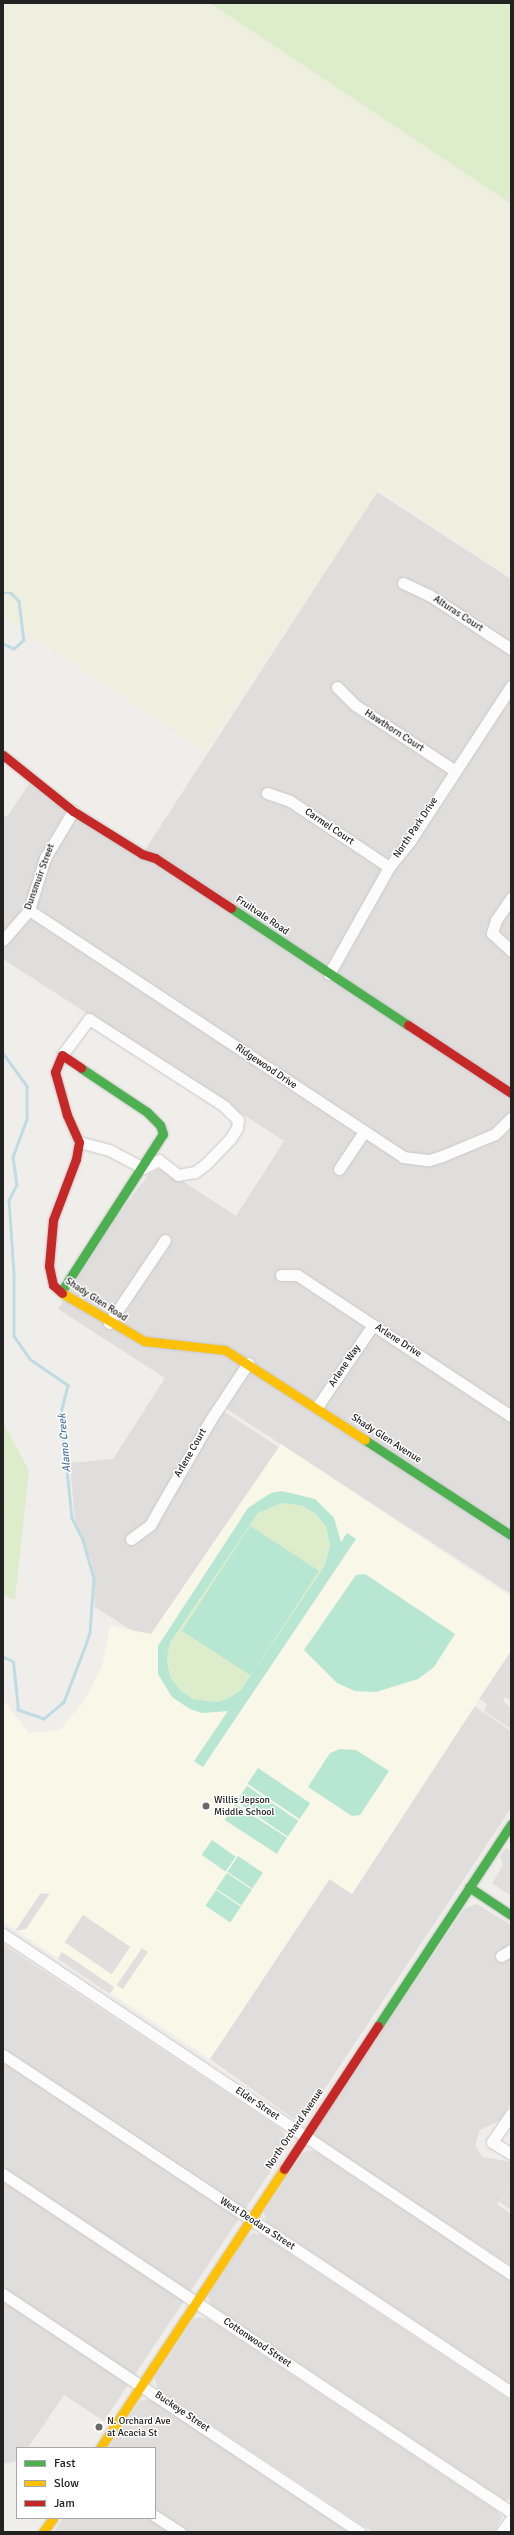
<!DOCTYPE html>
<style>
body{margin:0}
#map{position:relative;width:514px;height:2535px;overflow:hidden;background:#f0eeeb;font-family:Signika,sans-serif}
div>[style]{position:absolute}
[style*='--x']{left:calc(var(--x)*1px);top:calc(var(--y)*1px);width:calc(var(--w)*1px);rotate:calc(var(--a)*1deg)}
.residential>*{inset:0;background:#dfdedc}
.education>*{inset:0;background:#f8f7e8}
.farmland>*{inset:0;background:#efefdf}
.grass>*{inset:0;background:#ddeccb}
.pitch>*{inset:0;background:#b7e6d2;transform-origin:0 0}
.parking>*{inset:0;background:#e0dfde;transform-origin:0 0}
.stream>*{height:2.5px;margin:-1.25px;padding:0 1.25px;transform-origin:1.25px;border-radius:1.25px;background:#bfdbe3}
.roads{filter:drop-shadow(0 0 1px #c9c8c7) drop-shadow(0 0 1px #c9c8c7)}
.street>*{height:11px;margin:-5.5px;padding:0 5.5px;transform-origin:5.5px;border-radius:5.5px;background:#fdfcfc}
.fast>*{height:9px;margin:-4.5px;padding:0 4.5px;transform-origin:4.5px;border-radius:4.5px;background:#4caf50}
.slow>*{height:9px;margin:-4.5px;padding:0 4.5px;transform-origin:4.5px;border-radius:4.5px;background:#ffc107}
.jam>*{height:9px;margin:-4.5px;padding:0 4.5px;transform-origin:4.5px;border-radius:4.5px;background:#c62828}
.dots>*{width:11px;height:11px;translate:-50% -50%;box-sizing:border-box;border:2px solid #fff;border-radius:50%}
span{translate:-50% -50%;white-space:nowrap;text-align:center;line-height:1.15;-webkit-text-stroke:3px #fff;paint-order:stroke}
.street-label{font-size:10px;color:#222}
.poi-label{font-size:10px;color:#222}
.left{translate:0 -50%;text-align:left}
.water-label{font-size:11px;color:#4a7aab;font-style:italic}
.frame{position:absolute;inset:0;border:4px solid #222;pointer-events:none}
.legend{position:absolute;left:16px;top:2447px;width:140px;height:72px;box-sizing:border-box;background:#fff;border:1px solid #a7a7a7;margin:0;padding:5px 7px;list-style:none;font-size:12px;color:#222}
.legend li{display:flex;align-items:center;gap:8px;height:20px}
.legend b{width:20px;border:1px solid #a7a7a7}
</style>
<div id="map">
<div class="residential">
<div style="clip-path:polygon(377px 492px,511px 579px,511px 1594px,216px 1402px,214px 1405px,280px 1448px,153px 1644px,95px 1607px,92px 1563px,75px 1523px,70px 1463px,113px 1459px,165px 1378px,58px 1309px,116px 1218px,148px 1175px,158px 1169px,166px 1170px,236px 1216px,284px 1141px,3px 959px,3px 815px,7px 817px,29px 784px,141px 856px)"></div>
<div style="clip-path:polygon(474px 1706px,511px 1731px,511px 1808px,306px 2117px,294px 2119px,210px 2059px,330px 1879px,352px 1894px)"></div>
<div style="clip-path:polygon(477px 1904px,511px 1925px,511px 2103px,499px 2121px,480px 2130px,475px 2145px,482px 2157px,511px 2162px,511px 2184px,497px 2204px,511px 2214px,511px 2266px,318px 2139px,314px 2133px,464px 1909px)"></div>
<div style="clip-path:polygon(3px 1944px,281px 2129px,288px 2140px,286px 2148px,104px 2421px,64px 2395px,28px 2448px,17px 2448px,17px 2461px,3px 2464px)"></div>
<div style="clip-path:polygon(308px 2150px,317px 2152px,511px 2281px,511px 2385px,266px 2222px,264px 2212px,302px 2154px)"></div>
<div style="clip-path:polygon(253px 2233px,262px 2235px,511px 2401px,511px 2500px,504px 2500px,211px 2305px,208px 2297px,247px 2237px)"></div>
<div style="clip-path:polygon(199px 2317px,210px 2320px,496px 2510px,502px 2517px,495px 2532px,373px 2532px,165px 2394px,157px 2388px,155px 2378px,193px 2320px)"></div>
<div style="clip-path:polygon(146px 2399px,154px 2401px,351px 2532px,54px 2532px,63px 2518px,155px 2518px,155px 2448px,108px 2448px,140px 2401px)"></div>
</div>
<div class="education">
<div style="clip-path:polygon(281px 1444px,511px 1597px,511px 1651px,352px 1894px,329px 1879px,210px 2059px,3px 1922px,3px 1700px,29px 1733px,60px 1730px,84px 1701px,102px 1666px,110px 1626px,151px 1634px)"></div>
</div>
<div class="farmland">
<div style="clip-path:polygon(3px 3px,210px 3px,511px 204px,511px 577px,379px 490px,205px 752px,3px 617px)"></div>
</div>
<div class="grass">
<div style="clip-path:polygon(210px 3px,511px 3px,511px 204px)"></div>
<div style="clip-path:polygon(3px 1422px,29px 1471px,15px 1600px,3px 1595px)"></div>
<div style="clip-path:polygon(282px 1503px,303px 1506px,317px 1515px,326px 1527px,330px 1545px,325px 1565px,241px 1690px,229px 1698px,216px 1702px,193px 1699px,181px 1692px,170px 1677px,167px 1659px,170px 1643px,258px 1513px)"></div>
</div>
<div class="pitch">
<div style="clip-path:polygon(evenodd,282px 1491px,315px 1499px,334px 1518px,341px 1542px,347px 1533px,356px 1539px,203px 1767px,194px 1761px,228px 1711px,202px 1713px,190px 1709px,172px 1697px,158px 1674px,158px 1646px,248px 1508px,271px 1493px,282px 1491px,282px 1503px,303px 1506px,317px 1515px,326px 1527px,330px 1545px,325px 1565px,241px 1690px,229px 1698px,216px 1702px,193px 1699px,181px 1691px,170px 1677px,167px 1659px,170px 1643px,258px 1513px,282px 1503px)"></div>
<div style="left:250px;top:1526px;width:82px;height:125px;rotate:33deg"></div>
<div style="clip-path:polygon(365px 1574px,455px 1634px,434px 1667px,418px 1679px,376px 1692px,355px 1691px,337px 1683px,304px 1650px,356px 1575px)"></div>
<div style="clip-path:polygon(340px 1749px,356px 1750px,389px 1771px,360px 1815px,352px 1816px,308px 1787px,330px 1753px)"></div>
<div style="left:258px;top:1768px;width:63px;height:19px;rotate:34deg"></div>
<div style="left:247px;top:1786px;width:62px;height:19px;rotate:34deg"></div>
<div style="left:235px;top:1804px;width:62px;height:19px;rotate:33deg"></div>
<div style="left:212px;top:1840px;width:29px;height:18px;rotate:35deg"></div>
<div style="left:238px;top:1856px;width:30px;height:19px;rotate:34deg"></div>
<div style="left:227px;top:1873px;width:30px;height:19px;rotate:34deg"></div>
<div style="left:216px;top:1890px;width:30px;height:19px;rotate:34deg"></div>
</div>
<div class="parking">
<div style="clip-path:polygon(511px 1651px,511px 1701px,505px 1697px,503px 1701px,511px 1708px,511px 1729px,484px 1711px,487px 1704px,479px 1699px)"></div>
<div style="clip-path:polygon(506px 1848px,511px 1851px,511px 1896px,492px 1883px,503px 1865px,500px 1857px)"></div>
<div style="clip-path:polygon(50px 1893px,26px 1929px,15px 1931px,40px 1894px)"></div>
<div style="left:83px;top:1915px;width:57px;height:33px;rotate:34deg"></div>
<div style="left:142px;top:1948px;width:7px;height:45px;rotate:34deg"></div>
<div style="left:62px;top:1952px;width:63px;height:8px;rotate:34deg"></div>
<div style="clip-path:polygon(511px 2183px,511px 2210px,499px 2202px)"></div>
</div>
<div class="stream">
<div style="--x:3;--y:593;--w:8;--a:0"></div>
<div style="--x:11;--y:593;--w:11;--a:45"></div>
<div style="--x:19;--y:601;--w:39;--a:83"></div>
<div style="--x:24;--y:640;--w:13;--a:138"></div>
<div style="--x:14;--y:649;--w:12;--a:-156"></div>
<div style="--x:3;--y:1053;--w:41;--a:54"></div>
<div style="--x:27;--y:1086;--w:33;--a:90"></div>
<div style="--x:27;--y:1119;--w:40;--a:110.2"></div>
<div style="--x:13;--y:1157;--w:28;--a:82"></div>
<div style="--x:17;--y:1185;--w:17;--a:118"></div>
<div style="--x:9;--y:1200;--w:73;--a:86.1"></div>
<div style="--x:14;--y:1273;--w:63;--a:90"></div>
<div style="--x:14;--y:1336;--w:28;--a:55"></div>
<div style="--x:30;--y:1359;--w:46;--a:34.4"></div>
<div style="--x:68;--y:1385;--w:29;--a:104"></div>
<div style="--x:61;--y:1413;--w:106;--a:84"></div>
<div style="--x:72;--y:1518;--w:25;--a:63"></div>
<div style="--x:83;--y:1540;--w:40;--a:74"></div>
<div style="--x:94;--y:1578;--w:55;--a:94.2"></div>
<div style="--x:90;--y:1633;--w:18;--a:109"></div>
<div style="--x:84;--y:1650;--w:56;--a:111"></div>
<div style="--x:64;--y:1702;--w:26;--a:140"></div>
<div style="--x:44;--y:1719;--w:28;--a:-161"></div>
<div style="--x:18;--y:1710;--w:48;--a:-95.9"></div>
<div style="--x:13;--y:1662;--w:11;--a:-153"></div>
</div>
<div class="roads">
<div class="street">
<div style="--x:403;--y:583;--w:29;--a:25"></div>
<div style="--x:429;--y:595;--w:98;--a:33.4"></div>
<div style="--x:337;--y:687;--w:25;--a:45"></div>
<div style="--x:355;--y:705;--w:118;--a:33.3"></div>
<div style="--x:267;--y:793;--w:24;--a:19"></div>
<div style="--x:290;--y:801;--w:119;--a:33.7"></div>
<div style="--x:511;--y:898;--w:27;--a:124"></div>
<div style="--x:496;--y:920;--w:14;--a:107"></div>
<div style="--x:492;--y:933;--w:26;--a:43"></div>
<div style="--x:29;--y:910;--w:448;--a:33.4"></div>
<div style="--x:403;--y:1157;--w:26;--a:7"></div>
<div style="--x:429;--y:1160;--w:14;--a:-17"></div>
<div style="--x:442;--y:1156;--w:57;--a:-22.5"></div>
<div style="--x:495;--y:1134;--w:23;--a:-45"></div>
<div style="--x:3;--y:940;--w:40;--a:-49"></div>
<div style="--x:29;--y:910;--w:54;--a:-72.9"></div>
<div style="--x:45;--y:858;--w:55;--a:-59.2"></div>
<div style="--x:329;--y:974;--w:123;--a:-60.7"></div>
<div style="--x:389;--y:867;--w:33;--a:-51"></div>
<div style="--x:410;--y:841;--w:185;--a:-56.9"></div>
<div style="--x:62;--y:1055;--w:45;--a:-53.1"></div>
<div style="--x:89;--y:1019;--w:161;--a:32.8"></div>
<div style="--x:224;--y:1106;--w:20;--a:45"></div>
<div style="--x:238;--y:1120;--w:8;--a:97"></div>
<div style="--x:237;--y:1128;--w:13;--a:122"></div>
<div style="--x:230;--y:1139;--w:35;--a:134"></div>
<div style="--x:206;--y:1164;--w:14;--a:144"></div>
<div style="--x:195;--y:1172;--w:17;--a:170"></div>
<div style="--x:178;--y:1175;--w:24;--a:-142"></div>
<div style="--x:159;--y:1160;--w:18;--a:153"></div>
<div style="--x:143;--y:1168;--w:38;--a:-152"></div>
<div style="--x:109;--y:1150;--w:31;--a:-165"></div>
<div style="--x:339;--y:1169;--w:45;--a:-56"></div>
<div style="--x:281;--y:1275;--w:16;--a:0"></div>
<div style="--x:297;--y:1275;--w:256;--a:33.4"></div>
<div style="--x:109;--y:1323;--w:100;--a:-56"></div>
<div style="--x:317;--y:1407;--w:99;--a:-55.7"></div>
<div style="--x:131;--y:1539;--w:24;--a:-36"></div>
<div style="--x:150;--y:1525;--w:122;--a:-60.1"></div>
<div style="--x:211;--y:1419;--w:67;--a:-56.5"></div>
<div style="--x:3;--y:1934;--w:611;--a:33.79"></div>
<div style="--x:501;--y:1956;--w:12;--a:-31"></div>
<div style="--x:3;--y:2055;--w:610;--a:33.56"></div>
<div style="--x:511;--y:2114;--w:34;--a:124"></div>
<div style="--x:492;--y:2142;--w:22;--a:32"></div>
<div style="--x:3;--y:2174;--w:610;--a:33.64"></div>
<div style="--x:3;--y:2294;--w:429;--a:33.7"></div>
<div style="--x:155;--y:2516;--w:30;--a:33"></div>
<div style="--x:502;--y:2532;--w:16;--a:-55"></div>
</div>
<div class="fast">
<div style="--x:231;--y:908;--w:212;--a:33.5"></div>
<div style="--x:61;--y:1292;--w:188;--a:-57.2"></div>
<div style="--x:163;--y:1134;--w:9;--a:-108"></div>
<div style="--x:160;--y:1125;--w:18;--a:-135"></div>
<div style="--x:147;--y:1112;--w:79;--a:-146.3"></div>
<div style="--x:365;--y:1440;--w:174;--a:33.1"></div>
<div style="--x:469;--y:1887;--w:50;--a:33.7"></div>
<div style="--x:378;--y:2026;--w:242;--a:-56.6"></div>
</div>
<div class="slow">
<div style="--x:62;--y:1293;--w:95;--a:30.3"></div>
<div style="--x:144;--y:1341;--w:81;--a:6.3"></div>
<div style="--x:225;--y:1350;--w:166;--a:32.7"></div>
<div style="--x:100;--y:2448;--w:334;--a:-56.6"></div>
<div style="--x:43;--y:2532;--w:17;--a:-54"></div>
</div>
<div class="jam">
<div style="--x:3;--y:755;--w:90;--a:38.7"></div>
<div style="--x:73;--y:811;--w:81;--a:31.9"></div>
<div style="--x:142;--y:854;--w:14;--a:17"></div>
<div style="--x:155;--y:858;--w:91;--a:33.3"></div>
<div style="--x:408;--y:1025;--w:123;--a:33.4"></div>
<div style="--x:62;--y:1293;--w:12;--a:-138"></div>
<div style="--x:53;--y:1285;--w:19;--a:-102"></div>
<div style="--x:49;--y:1266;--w:46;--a:-85"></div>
<div style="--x:53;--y:1220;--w:65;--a:-69.3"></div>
<div style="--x:76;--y:1159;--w:17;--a:-80"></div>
<div style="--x:79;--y:1142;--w:30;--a:-114"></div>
<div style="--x:67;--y:1115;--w:45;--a:-105.6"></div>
<div style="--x:55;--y:1072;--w:18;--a:-68"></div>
<div style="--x:62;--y:1055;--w:23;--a:34"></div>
<div style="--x:284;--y:2169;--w:171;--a:-56.7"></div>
</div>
</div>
<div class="dots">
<div style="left:206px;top:1806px;background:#6a6968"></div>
<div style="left:99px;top:2427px;background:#6a6968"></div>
</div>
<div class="street-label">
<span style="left:458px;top:614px;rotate:33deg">Alturas Court</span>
<span style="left:394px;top:731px;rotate:33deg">Hawthorn Court</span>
<span style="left:329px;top:827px;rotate:34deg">Carmel Court</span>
<span style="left:416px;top:828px;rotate:-56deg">North Park Drive</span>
<span style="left:40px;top:877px;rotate:-70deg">Dunsmuir Street</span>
<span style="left:262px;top:916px;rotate:34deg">Fruitvale Road</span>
<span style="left:266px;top:1067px;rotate:34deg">Ridgewood Drive</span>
<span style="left:96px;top:1300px;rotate:33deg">Shady Glen Road</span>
<span style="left:398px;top:1341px;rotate:33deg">Arlene Drive</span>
<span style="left:345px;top:1366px;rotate:-56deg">Arlene Way</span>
<span style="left:386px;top:1439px;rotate:33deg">Shady Glen Avenue</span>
<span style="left:191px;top:1453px;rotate:-60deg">Arlene Court</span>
<span style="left:257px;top:2104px;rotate:34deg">Elder Street</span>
<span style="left:295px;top:2129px;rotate:-56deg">North Orchard Avenue</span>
<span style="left:257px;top:2224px;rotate:33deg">West Deodara Street</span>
<span style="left:257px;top:2343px;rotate:34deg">Cottonwood Street</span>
<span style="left:182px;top:2412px;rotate:34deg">Buckeye Street</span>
</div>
<div class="poi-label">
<span class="left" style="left:214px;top:1806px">Willis Jepson<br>Middle School</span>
<span class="left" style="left:107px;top:2427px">N. Orchard Ave<br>at Acacia St</span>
</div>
<div class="water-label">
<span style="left:65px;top:1443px;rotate:-95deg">Alamo Creek</span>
</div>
<div class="frame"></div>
<ul class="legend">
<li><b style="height:5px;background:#4caf50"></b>Fast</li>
<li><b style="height:5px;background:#ffc107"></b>Slow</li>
<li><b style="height:5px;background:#c62828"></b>Jam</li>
</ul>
</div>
